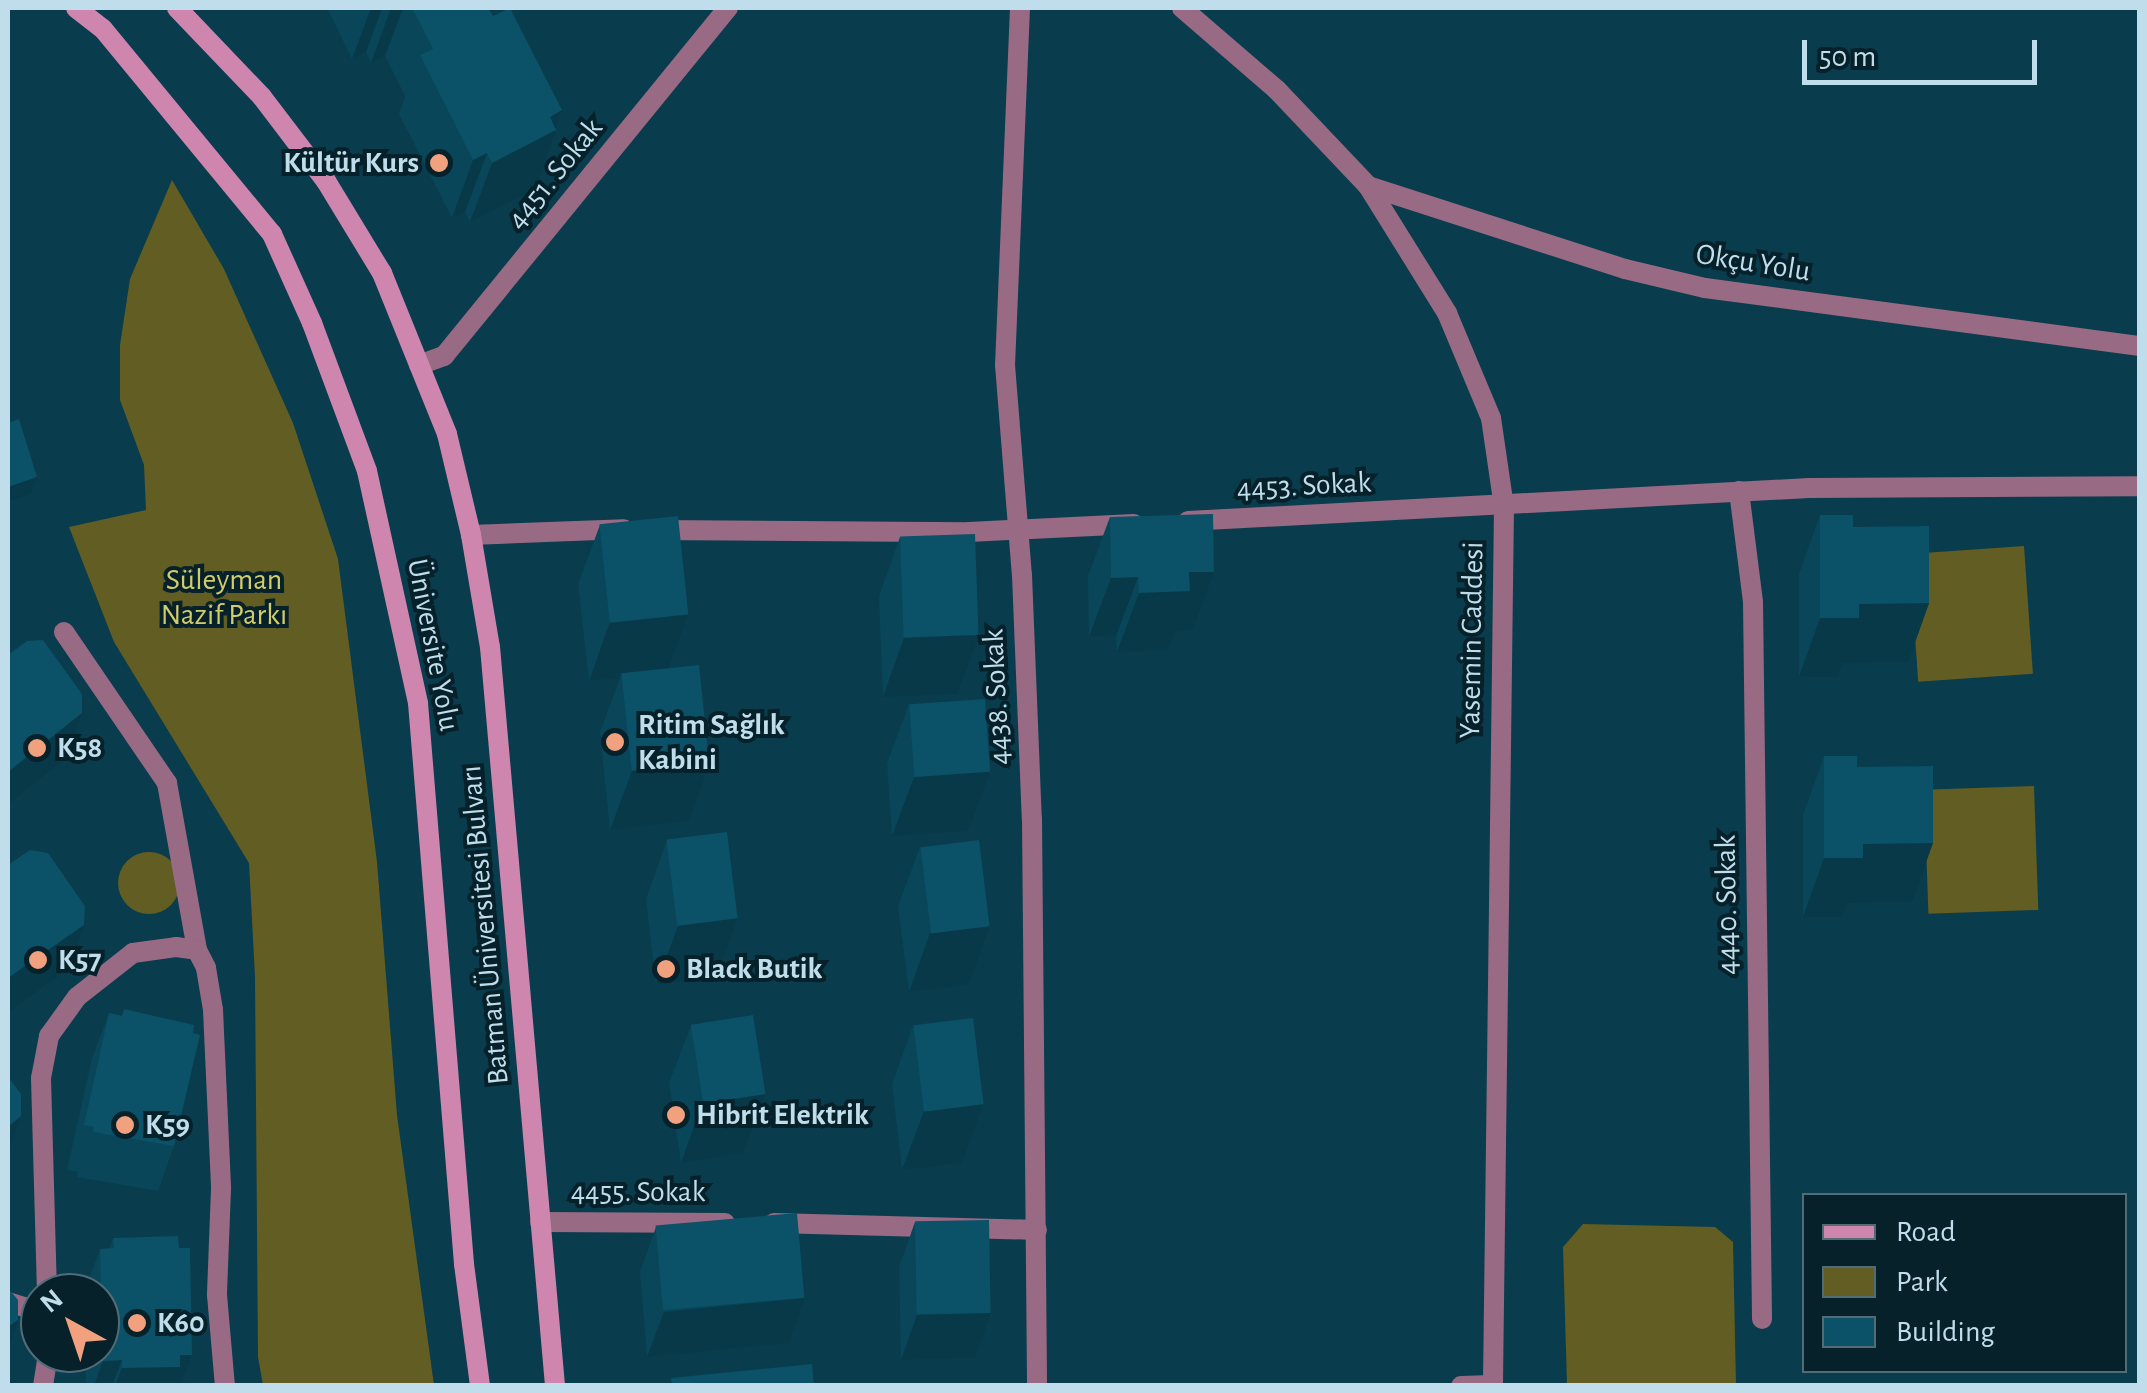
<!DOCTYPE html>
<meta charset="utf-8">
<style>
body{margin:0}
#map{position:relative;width:2147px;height:1393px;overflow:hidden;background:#093c4d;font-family:"Alegreya Sans",sans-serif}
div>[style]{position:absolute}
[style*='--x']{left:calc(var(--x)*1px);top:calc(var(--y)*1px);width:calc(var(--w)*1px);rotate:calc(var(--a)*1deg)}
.green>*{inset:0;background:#625d22;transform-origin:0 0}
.round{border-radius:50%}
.minor>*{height:20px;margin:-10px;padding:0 10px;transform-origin:10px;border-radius:10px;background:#986a84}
.tertiary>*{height:20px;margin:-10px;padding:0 10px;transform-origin:10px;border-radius:10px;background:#986a84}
.secondary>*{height:20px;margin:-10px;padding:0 10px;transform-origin:10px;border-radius:10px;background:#ce86af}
.wall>*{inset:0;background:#094659}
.shaded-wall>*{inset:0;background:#083948}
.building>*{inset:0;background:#0b5167;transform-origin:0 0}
.dots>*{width:28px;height:28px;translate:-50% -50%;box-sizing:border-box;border:5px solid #07212b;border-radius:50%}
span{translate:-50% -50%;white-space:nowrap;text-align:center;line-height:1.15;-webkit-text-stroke:8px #07212b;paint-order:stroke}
.poi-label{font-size:30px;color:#bfddea;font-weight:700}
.right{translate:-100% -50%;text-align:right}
.left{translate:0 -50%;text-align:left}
.street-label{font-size:30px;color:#bfddea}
.park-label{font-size:30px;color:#d3cc6a}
.frame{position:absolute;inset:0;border:10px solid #bfddea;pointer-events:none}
.legend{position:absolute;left:1802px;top:1193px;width:325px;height:180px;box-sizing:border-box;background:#07212b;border:2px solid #516c77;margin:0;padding:12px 18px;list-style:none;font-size:30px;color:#bfddea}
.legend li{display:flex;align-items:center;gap:20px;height:50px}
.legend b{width:50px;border:2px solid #516c77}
.north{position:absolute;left:20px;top:1273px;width:100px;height:100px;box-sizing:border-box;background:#07212b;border:2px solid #516c77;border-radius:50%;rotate:320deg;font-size:28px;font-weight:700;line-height:40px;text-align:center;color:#bfddea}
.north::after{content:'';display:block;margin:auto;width:35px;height:45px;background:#f1a17d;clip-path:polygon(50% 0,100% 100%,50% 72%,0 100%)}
.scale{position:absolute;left:1802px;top:40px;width:235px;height:45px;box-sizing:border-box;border:5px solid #bfddea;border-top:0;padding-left:12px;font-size:30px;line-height:35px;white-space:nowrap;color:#bfddea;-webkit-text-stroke:8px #07212b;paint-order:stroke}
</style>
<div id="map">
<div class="green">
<div style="clip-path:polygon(172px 180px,224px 269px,293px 423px,338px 559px,377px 862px,397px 1115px,434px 1385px,263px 1385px,258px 1357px,255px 977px,249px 863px,114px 642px,69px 527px,146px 510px,144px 465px,120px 400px,120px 345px,130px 279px)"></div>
<div style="left:2024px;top:546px;width:128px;height:115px;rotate:86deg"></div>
<div style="left:2034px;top:786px;width:124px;height:110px;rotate:88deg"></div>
<div class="round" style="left:118px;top:852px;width:62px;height:62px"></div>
<div style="clip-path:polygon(1583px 1224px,1715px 1227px,1733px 1242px,1736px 1385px,1567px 1385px,1563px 1247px)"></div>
</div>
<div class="minor">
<div style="--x:1020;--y:8;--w:357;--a:92.4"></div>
<div style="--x:1005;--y:365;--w:211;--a:85.4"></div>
<div style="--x:1022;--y:575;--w:244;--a:87.7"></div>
<div style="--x:1032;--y:819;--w:567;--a:89.49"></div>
<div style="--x:419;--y:365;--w:27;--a:-20"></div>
<div style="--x:444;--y:356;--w:449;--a:-50.8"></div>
<div style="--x:1739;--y:491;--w:112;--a:82.8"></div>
<div style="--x:1753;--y:602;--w:717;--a:89.28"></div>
<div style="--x:1188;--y:521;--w:622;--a:-3.04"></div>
<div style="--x:1809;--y:488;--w:331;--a:-0.3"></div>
<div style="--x:653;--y:530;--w:316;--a:0.4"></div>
<div style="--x:969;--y:532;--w:165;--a:-2.8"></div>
<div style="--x:471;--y:535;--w:153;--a:-2.2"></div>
<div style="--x:64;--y:632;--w:183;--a:55.7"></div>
<div style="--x:167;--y:783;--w:170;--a:79.8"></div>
<div style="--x:540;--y:1222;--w:185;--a:0.3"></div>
<div style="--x:774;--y:1223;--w:263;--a:1.5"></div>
<div style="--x:47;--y:1293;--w:215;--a:-91.6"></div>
<div style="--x:41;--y:1078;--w:43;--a:-79.2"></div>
<div style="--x:49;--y:1036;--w:48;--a:-54.3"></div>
<div style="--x:77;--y:997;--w:71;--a:-38.2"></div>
<div style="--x:133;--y:953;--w:43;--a:-7.9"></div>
<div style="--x:176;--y:947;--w:21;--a:8"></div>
<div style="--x:197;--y:950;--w:20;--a:63"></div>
<div style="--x:206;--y:968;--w:43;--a:80.5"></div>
<div style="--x:213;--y:1010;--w:179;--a:87.4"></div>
<div style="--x:221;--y:1189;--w:106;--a:92.2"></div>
<div style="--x:217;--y:1295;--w:91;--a:85"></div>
<div style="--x:8;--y:1302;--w:34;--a:17"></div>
<div style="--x:43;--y:1386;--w:33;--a:-81"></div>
<div style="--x:1461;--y:1386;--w:32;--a:-2"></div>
</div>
<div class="tertiary">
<div style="--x:1182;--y:8;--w:125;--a:40.8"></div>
<div style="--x:1277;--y:90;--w:132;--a:46.5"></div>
<div style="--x:1368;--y:186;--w:150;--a:58.1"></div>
<div style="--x:1447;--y:313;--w:114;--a:67.3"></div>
<div style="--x:1491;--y:418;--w:90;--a:81.7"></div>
<div style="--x:1504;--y:507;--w:879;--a:90.72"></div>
<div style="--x:1368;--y:186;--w:270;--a:17.9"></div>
<div style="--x:1625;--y:269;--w:82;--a:13.4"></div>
<div style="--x:1705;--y:288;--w:439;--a:7.6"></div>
</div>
<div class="secondary">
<div style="--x:76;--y:8;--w:34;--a:38"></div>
<div style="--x:103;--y:29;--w:266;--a:50.5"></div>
<div style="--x:272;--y:234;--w:98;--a:65.8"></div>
<div style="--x:312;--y:323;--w:158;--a:69.6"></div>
<div style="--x:367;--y:471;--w:238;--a:77.6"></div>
<div style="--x:418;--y:703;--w:563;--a:85.31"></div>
<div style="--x:464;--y:1264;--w:123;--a:82.5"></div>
<div style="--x:177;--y:8;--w:123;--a:46.3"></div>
<div style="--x:262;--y:97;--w:106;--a:52.7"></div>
<div style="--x:326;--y:181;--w:108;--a:58.7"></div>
<div style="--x:382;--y:273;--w:174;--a:68"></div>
<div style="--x:447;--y:434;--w:104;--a:76.6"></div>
<div style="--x:471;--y:535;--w:114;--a:80.4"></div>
<div style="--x:490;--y:647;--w:742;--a:84.97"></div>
</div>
<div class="wall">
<div style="clip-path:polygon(327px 8px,476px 8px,478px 10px,493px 16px,562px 110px,555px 128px,556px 130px,535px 189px,470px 222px,465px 212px,452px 218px,399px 114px,405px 96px,385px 56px,371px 63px,366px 52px,352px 59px)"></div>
<div style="clip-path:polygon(1820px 515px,1853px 527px,1929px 603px,1908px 662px,1843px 663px,1838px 677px,1799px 677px,1799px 574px)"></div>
<div style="clip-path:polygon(1110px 517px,1214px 572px,1193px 630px,1175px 631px,1168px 650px,1117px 652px,1116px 636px,1089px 637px,1088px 576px)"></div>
<div style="clip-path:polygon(600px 525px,669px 668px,710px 762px,689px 821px,610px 830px,600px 732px,620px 678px,589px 681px,578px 584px)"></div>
<div style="clip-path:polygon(900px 537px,957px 694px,883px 697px,879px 596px)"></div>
<div style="clip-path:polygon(909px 704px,968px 831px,892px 836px,887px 763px)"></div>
<div style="clip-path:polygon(1824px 756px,1857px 767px,1912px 902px,1847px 903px,1842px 917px,1803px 917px,1803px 815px)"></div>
<div style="clip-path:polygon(667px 840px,738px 918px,716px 977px,656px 985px,646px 899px)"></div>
<div style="clip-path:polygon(920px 847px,968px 985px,909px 992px,898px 906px)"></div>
<div style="clip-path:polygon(109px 1013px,174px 1146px,158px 1191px,77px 1177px,78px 1172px,67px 1170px,92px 1058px)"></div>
<div style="clip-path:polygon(691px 1025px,743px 1153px,681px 1163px,669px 1083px)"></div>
<div style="clip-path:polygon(913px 1025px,962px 1163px,902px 1170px,892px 1084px)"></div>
<div style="clip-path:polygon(915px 1222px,991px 1313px,975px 1358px,901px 1360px,899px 1267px)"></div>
<div style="clip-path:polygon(656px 1227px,805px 1298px,789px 1343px,647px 1357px,640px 1272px)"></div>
<div style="clip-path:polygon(113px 1238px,179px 1248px,192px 1355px,181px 1386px,86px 1386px,85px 1353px,100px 1353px,100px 1293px,84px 1293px,100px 1249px,109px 1249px)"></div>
</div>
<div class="shaded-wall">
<div style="clip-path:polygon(371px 8px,382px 8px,366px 52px,352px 59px)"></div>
<div style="clip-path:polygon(391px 8px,403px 8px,385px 56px,371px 63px)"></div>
<div style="clip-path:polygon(562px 110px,554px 132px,556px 130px,535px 189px,470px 222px,492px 163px,550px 117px)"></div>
<div style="clip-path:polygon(487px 153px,465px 212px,452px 218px,473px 160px)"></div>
<div style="clip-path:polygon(37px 477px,31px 494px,8px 501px,8px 487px)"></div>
<div style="clip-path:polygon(1189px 572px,1214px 572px,1193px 630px,1175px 631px,1168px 650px,1117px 652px,1139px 593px)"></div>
<div style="clip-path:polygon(1138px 577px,1116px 636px,1089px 637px,1111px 578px)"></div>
<div style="clip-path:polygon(1929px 603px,1908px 662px,1843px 663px,1838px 677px,1799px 677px,1820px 618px,1859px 604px)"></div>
<div style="clip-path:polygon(688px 614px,667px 672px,621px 673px,620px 678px,589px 681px,610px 622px)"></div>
<div style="clip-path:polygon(979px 635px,957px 694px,883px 697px,904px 638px)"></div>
<div style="clip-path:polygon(82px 713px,66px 758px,8px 804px,8px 772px)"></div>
<div style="clip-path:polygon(710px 762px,689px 821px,610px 830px,632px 771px)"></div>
<div style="clip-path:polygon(990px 772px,968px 831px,892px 836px,914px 777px)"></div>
<div style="clip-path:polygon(1933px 843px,1912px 902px,1847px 903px,1842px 917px,1803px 917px,1824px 858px,1863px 844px)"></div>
<div style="clip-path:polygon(738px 918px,716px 977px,656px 985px,678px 926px)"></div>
<div style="clip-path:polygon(84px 925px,68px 969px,8px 1012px,8px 978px)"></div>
<div style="clip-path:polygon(990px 926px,968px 985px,909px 992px,930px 933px)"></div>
<div style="clip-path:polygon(765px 1094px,743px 1153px,681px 1163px,702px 1104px)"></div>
<div style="clip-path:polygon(983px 1104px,962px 1163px,902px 1170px,924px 1111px)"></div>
<div style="clip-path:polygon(21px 1116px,8px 1154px,8px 1127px)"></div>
<div style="clip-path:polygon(805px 1298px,789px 1343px,647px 1357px,664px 1312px)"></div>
<div style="clip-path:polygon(991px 1313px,975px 1358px,901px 1360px,917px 1315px)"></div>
<div style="clip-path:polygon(18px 1320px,8px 1349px,8px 1327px)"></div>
<div style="clip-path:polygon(180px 1355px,192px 1355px,181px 1386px,115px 1386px,122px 1368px)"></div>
<div style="clip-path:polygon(122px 1360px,112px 1386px,94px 1386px,103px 1361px)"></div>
</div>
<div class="building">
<div style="clip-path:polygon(412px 8px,476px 8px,478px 10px,488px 8px,493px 16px,510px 8px,562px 110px,550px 117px,556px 130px,492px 163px,487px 153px,473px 160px,420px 55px,433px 49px)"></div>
<div style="clip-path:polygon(19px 419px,37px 477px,8px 487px,8px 423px)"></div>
<div style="clip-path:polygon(1213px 514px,1214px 572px,1189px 572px,1190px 591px,1139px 593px,1138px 577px,1111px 578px,1110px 517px)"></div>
<div style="clip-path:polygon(1820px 515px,1853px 515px,1853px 527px,1929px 526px,1929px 603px,1859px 604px,1859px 618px,1820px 618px)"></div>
<div style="left:678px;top:516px;width:99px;height:79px;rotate:84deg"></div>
<div style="left:975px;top:534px;width:101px;height:75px;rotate:88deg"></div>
<div style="clip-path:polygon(43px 640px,82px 694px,82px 713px,8px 772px,8px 655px,27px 641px)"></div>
<div style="left:699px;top:665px;width:98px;height:78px;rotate:84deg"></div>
<div style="left:985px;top:699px;width:73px;height:76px;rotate:86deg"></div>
<div style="clip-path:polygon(1824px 756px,1857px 756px,1857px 767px,1933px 766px,1933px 843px,1863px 844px,1863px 858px,1824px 858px)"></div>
<div style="left:727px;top:832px;width:87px;height:61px;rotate:83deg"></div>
<div style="left:979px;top:840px;width:87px;height:59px;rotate:83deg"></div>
<div style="clip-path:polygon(30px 850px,48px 853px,85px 906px,84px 925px,8px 978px,8px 865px)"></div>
<div style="clip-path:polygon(124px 1009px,194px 1025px,193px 1033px,200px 1035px,174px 1146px,93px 1132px,94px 1127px,84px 1125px,109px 1013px,122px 1016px)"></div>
<div style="left:753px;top:1015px;width:80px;height:63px;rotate:81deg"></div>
<div style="left:973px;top:1018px;width:87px;height:60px;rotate:83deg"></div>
<div style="clip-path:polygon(8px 1077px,21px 1094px,21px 1116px,8px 1127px)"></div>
<div style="left:797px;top:1213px;width:85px;height:142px;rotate:85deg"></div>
<div style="left:989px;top:1220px;width:93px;height:74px;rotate:89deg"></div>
<div style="clip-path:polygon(178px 1236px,179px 1248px,190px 1248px,192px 1355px,180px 1355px,180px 1367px,122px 1368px,122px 1360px,103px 1361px,100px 1249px,114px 1248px,113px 1238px)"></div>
<div style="clip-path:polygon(8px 1288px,18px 1300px,18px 1320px,8px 1327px)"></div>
<div style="clip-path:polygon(812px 1364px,814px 1386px,672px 1386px,671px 1378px)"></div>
</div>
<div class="dots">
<div style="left:439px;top:163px;background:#f1a17d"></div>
<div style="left:615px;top:742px;background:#f1a17d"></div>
<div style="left:37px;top:748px;background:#f1a17d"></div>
<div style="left:38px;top:960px;background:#f1a17d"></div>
<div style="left:666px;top:969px;background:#f1a17d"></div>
<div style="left:676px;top:1115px;background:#f1a17d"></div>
<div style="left:125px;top:1125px;background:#f1a17d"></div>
<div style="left:137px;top:1323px;background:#f1a17d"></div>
</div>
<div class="poi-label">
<span class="right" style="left:419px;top:163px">Kültür Kurs</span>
<span class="left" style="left:638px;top:742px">Ritim Sağlık<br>Kabini</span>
<span class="left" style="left:57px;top:748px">K58</span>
<span class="left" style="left:58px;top:960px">K57</span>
<span class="left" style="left:686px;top:969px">Black Butik</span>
<span class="left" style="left:696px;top:1115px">Hibrit Elektrik</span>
<span class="left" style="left:145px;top:1125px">K59</span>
<span class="left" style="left:157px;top:1323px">K60</span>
</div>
<div class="street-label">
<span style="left:555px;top:174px;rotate:-51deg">4451. Sokak</span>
<span style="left:1753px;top:263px;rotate:9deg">Okçu Yolu</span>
<span style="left:1304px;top:486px;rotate:-3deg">4453. Sokak</span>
<span style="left:1472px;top:640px;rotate:-89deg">Yasemin Caddesi</span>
<span style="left:433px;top:645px;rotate:79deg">Üniversite Yolu</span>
<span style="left:997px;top:697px;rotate:-93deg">4438. Sokak</span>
<span style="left:1727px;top:905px;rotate:-91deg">4440. Sokak</span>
<span style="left:485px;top:925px;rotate:-95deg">Batman Üniversitesi Bulvarı</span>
<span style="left:638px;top:1192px">4455. Sokak</span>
</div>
<div class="park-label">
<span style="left:224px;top:597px">Süleyman<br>Nazif Parkı</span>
</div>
<div class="frame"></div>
<ul class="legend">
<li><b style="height:12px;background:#ce86af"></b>Road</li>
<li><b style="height:28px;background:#625d22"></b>Park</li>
<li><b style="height:28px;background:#0b5167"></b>Building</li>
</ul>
<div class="north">N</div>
<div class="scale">50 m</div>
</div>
